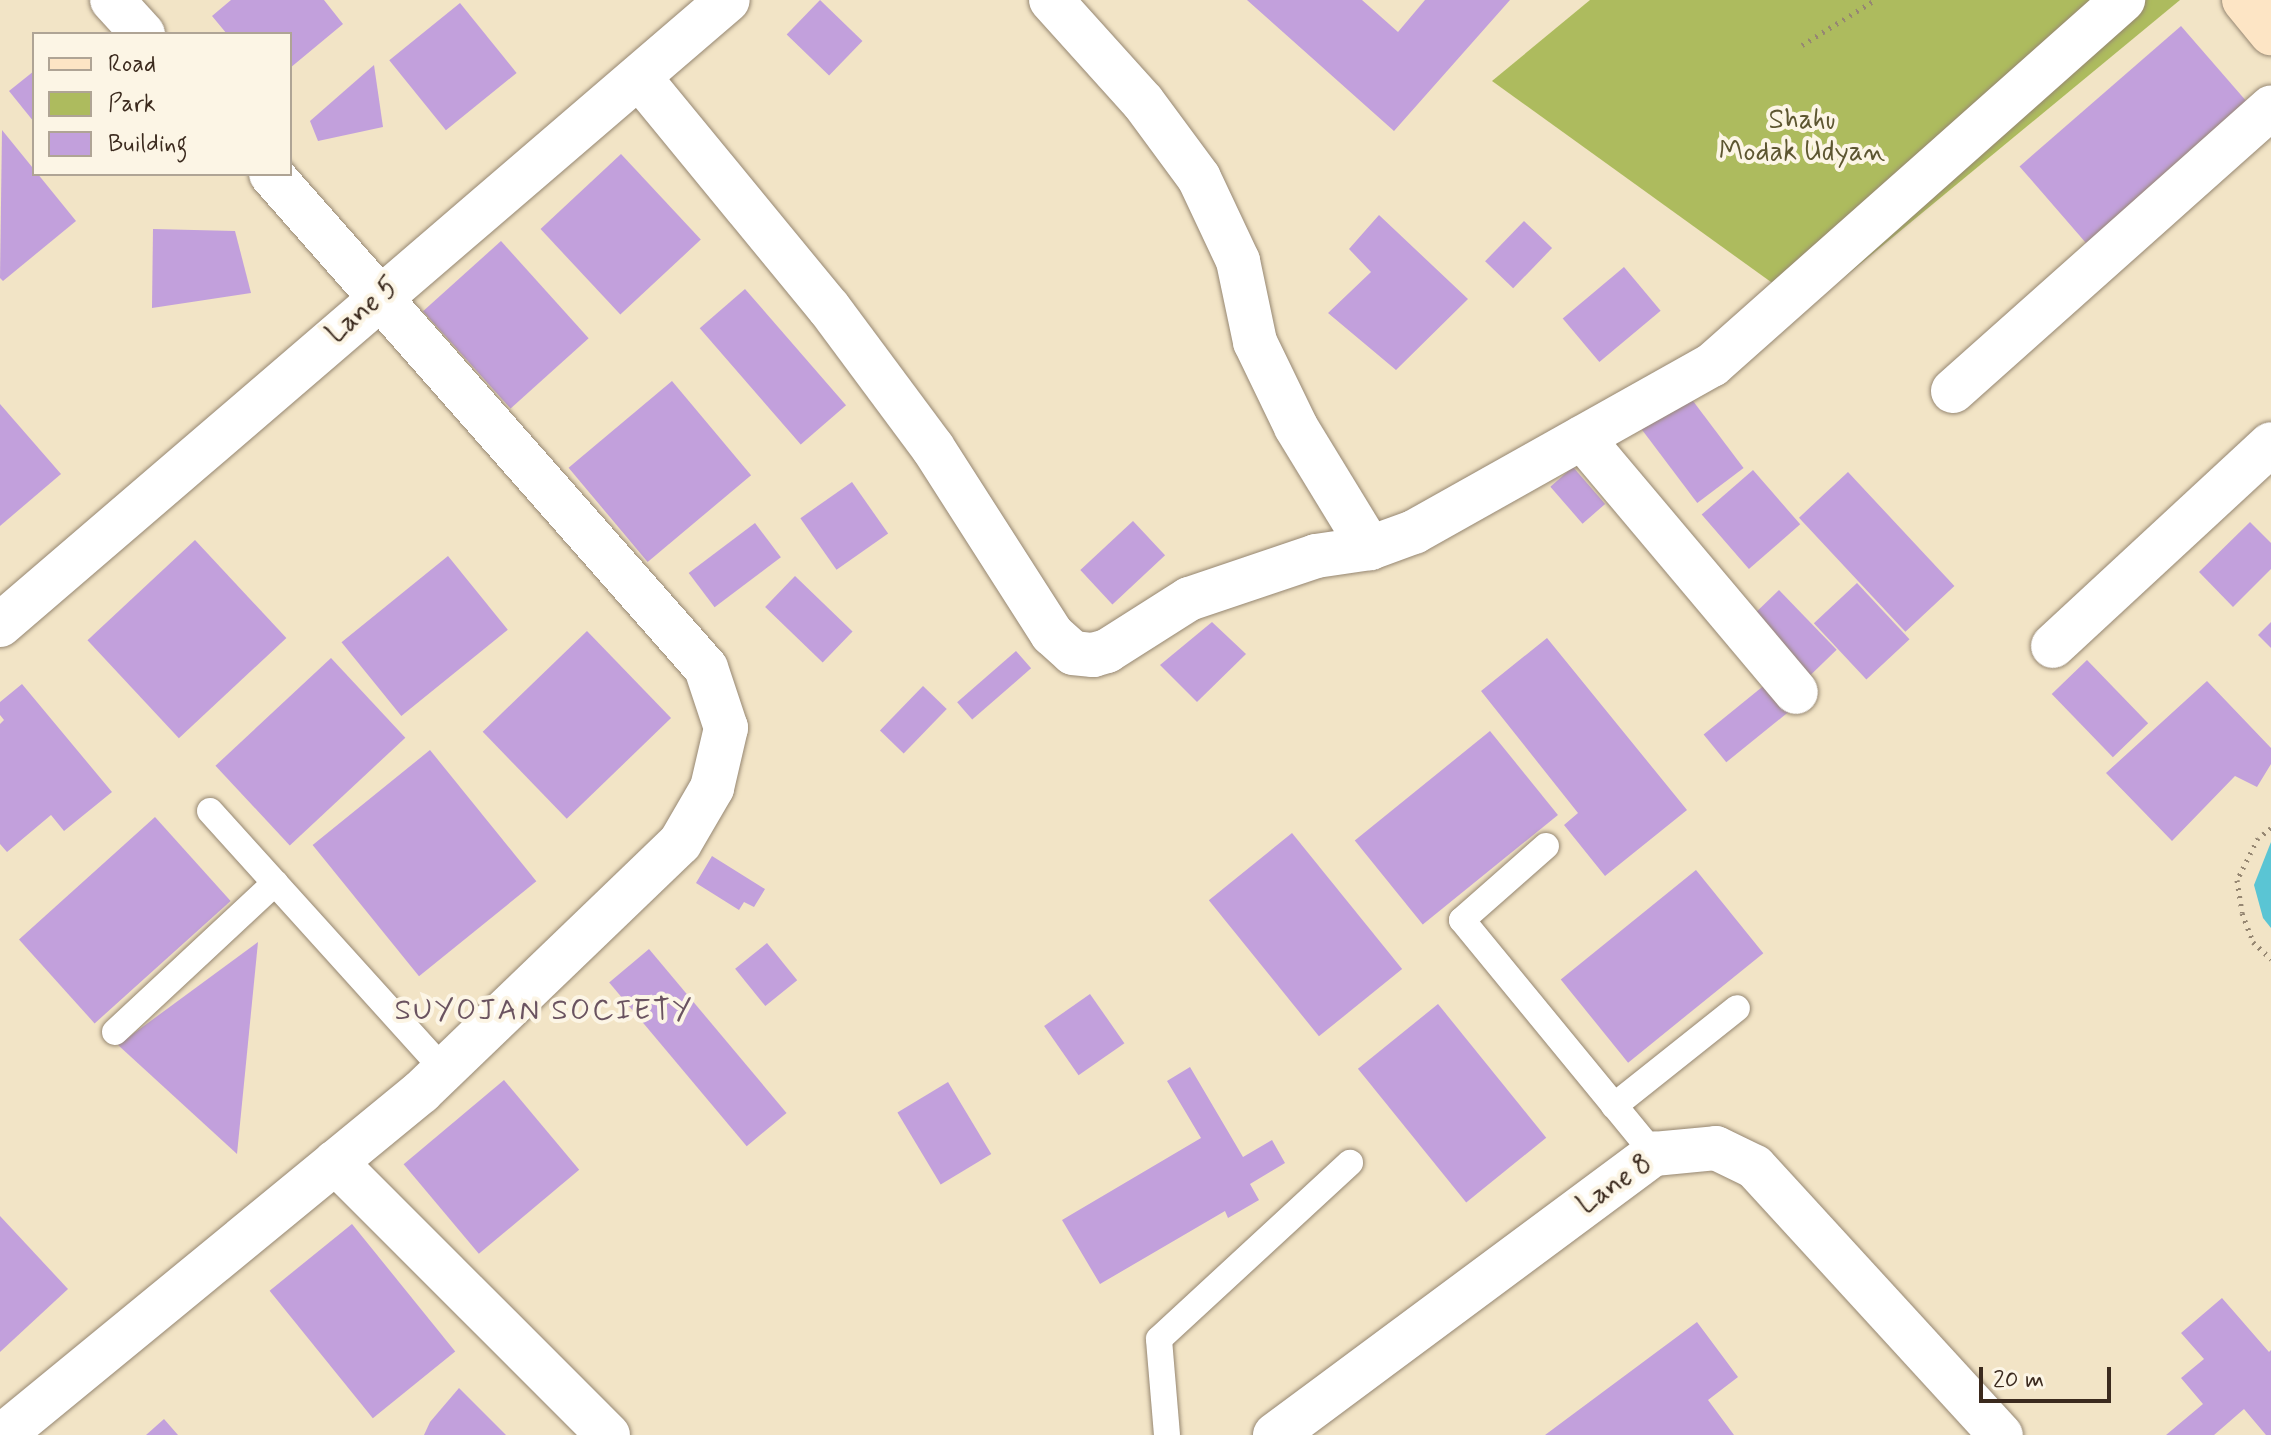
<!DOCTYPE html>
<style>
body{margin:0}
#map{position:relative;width:2271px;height:1435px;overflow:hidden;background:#f2e4c6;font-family:Mynerve,sans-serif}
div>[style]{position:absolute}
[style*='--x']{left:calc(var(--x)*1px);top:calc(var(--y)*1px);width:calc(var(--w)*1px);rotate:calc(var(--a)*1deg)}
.green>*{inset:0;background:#adbb5e}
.water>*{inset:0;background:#5ac5d4}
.building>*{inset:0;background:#c2a0dc;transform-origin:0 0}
.path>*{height:5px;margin-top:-2.5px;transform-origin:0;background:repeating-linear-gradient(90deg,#968772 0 2px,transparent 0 8px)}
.roads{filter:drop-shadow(0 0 2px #968772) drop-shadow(0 0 2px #968772)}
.service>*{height:26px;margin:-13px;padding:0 13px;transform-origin:13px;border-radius:13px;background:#fff}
.minor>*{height:44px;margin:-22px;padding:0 22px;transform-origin:22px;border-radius:22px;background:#fff}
.secondary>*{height:44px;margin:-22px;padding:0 22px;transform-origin:22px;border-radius:22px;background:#fde5c5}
span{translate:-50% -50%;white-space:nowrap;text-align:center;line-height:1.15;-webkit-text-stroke:8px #fcf5e5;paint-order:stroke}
.park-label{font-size:28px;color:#5d5631}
.street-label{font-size:28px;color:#3b2a1e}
.neighbourhood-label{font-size:30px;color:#6a5360;letter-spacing:2px}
.legend{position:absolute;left:32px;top:32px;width:260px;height:144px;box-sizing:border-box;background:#fcf5e5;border:2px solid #afa495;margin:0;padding:10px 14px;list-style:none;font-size:24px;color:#3b2a1e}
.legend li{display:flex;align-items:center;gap:16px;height:40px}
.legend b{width:40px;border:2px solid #afa495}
.scale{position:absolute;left:1979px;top:1367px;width:132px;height:36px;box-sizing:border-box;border:4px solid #3b2a1e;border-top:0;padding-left:10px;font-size:24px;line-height:28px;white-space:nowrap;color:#3b2a1e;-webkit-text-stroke:6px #fcf5e5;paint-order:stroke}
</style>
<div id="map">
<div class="green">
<div style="clip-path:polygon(1590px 0,2180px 0,1807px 308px,1492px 81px)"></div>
</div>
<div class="water">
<div style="clip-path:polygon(2271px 842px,2271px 928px,2263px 918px,2254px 885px)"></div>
</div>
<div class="building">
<div style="clip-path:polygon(231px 0,324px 0,343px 24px,290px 68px,290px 34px,227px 34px,212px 16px)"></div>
<div style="left:820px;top:0;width:59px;height:48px;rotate:44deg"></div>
<div style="clip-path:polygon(1247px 0,1362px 0,1398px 32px,1425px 0,1510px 0,1394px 131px)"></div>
<div style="left:460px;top:3px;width:90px;height:91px;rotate:51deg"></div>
<div style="left:2181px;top:26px;width:104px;height:214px;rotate:49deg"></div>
<div style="clip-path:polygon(374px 65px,383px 127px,318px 141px,310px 121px)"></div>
<div style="clip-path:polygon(34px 71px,34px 122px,9px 91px)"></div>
<div style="clip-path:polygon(2px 130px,76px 221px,3px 281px,0 278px)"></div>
<div style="left:621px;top:154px;width:117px;height:110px;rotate:47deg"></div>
<div style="clip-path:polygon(1379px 215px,1468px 299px,1396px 370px,1328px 313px,1371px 272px,1349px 249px)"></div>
<div style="left:1524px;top:221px;width:39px;height:56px;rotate:44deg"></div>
<div style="clip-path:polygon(153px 229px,235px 231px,251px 293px,152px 308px)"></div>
<div style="left:501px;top:241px;width:131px;height:105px;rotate:48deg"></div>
<div style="left:1624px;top:267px;width:57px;height:80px;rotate:50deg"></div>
<div style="left:745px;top:289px;width:154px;height:60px;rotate:49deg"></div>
<div style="left:672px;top:381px;width:123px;height:135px;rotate:50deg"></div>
<div style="left:1687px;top:393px;width:94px;height:58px;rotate:53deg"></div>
<div style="clip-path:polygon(0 404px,61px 474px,0 526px)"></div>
<div style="left:1573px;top:467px;width:49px;height:30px;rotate:49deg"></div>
<div style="left:1753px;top:470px;width:72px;height:68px;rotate:49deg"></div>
<div style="left:1848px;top:472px;width:156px;height:67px;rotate:47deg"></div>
<div style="left:852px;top:482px;width:63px;height:63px;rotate:55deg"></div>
<div style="left:1133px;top:521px;width:47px;height:72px;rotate:47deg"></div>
<div style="clip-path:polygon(2250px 522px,2271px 543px,2271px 569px,2233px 607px,2199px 572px)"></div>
<div style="left:755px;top:523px;width:43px;height:83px;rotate:53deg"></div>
<div style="left:195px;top:540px;width:134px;height:147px;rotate:47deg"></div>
<div style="left:448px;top:556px;width:95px;height:137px;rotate:51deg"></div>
<div style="left:795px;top:576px;width:80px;height:43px;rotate:44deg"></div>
<div style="left:1857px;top:583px;width:77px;height:59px;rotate:47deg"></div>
<div style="left:1779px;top:590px;width:83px;height:51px;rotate:46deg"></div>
<div style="clip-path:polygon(1212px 622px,1246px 654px,1197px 702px,1160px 665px)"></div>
<div style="clip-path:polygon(2271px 622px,2271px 648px,2258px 635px)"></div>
<div style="left:587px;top:631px;width:121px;height:145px;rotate:46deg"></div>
<div style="clip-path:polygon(1547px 638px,1687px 810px,1605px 876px,1564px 825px,1578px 813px,1481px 691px)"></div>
<div style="left:1016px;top:651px;width:23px;height:78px;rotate:49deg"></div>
<div style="left:331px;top:658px;width:109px;height:158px;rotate:47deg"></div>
<div style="left:2087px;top:660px;width:88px;height:49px;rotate:46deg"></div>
<div style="left:1772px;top:679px;width:36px;height:88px;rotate:51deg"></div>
<div style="clip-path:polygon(2207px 681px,2271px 748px,2271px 764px,2257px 787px,2235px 776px,2172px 841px,2106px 773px)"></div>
<div style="clip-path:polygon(22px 684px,112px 792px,64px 831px,51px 815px,7px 852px,0 844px,0 724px,4px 720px,0 715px,0 702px)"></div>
<div style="left:923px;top:686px;width:33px;height:62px;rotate:44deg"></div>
<div style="left:1490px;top:731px;width:108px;height:174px;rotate:51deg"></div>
<div style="left:430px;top:750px;width:169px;height:151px;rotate:51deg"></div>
<div style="left:155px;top:817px;width:113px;height:183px;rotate:48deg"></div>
<div style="left:1292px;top:833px;width:175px;height:107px;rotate:51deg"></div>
<div style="clip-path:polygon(712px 856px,765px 889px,754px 907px,744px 902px,739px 910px,696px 883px)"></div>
<div style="left:1696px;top:870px;width:107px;height:174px;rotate:51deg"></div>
<div style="clip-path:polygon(258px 942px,237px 1154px,118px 1045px)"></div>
<div style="left:767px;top:943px;width:48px;height:41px;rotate:51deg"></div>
<div style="left:649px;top:949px;width:214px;height:52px;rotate:50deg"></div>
<div style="left:1090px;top:994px;width:60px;height:56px;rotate:55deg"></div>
<div style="left:1438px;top:1004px;width:172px;height:103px;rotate:51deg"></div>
<div style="clip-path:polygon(1190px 1067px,1243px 1157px,1272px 1140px,1285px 1163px,1250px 1184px,1259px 1200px,1228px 1218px,1225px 1211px,1100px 1284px,1062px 1220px,1201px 1138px,1167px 1081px)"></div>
<div style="left:504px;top:1080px;width:117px;height:131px;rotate:50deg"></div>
<div style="left:948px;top:1082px;width:84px;height:59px;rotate:59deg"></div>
<div style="clip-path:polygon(0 1216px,68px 1289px,0 1352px)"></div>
<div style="left:352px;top:1224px;width:164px;height:106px;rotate:51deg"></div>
<div style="clip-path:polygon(2222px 1298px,2269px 1352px,2271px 1350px,2271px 1435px,2266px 1435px,2244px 1409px,2214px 1435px,2166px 1435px,2203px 1404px,2181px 1378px,2204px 1359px,2181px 1333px)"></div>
<div style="clip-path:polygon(1697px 1322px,1738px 1377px,1708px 1400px,1734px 1435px,1545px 1435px)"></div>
<div style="clip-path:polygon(459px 1388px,506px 1435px,424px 1435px,430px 1422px)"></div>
<div style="clip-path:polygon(164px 1419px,178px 1435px,146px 1435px)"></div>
</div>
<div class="path">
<div style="--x:1802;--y:45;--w:86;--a:-31.7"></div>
<div style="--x:2271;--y:828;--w:16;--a:142"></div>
<div style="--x:2258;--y:838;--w:47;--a:116.6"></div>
<div style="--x:2237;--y:880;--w:33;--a:81"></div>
<div style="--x:2242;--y:913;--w:31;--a:69"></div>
<div style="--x:2253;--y:942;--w:25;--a:43"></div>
</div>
<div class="roads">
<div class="service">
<div style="--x:210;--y:811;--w:349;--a:47.9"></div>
<div style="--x:1546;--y:846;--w:112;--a:138.6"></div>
<div style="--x:1462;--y:920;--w:303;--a:50.6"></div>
<div style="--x:115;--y:1032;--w:219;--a:-43"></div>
<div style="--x:1614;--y:1106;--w:157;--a:-38.5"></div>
<div style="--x:1167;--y:1435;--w:96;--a:-94.8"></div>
<div style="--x:1159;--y:1339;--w:260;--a:-42.7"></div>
</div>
<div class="minor">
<div style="--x:112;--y:0;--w:46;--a:47.6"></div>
<div style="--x:1051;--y:0;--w:137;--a:48"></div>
<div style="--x:1143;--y:102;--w:94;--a:53.6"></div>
<div style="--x:1199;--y:178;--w:92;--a:64.8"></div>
<div style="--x:1238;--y:261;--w:83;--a:78.1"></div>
<div style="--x:1255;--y:342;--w:94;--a:64.2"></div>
<div style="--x:1296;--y:427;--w:142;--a:58.6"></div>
<div style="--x:639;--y:77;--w:299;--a:50.6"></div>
<div style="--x:829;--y:308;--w:174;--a:53.4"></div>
<div style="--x:933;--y:448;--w:221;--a:57.4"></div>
<div style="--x:1052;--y:634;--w:28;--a:42"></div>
<div style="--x:1073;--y:653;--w:20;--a:6"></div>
<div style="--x:1093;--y:655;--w:15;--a:-16"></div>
<div style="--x:1107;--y:651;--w:97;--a:-32.4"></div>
<div style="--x:1189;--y:599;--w:134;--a:-18.7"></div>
<div style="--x:1316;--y:556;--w:55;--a:-8.4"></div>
<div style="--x:1370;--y:548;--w:47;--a:-20"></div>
<div style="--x:1414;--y:532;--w:342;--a:-29.3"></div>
<div style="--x:1712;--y:365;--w:550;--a:-41.61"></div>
<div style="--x:1953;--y:391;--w:426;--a:-41.7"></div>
<div style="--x:1582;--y:438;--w:332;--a:49.9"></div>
<div style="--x:0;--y:625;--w:959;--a:-40.65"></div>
<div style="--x:2053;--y:646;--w:297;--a:-42.8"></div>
<div style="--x:335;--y:1162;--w:386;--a:45"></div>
<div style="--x:3;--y:1435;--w:541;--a:-39.37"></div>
<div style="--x:421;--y:1092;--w:359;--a:-43.9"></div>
<div style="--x:680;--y:843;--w:64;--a:-59.8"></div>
<div style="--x:712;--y:788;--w:62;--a:-76.9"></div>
<div style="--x:726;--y:728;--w:63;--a:-108.4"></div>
<div style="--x:706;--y:668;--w:658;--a:-131.37"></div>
<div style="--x:1275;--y:1435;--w:472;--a:-36.6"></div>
<div style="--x:1654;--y:1154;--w:62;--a:-5.5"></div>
<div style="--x:1716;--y:1148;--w:43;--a:26"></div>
<div style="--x:1755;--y:1167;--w:364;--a:47.5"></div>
</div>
<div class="secondary">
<div style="--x:2244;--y:0;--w:43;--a:50.7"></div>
</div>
</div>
<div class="park-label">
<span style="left:1802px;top:137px">Shahu<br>Modak Udyan</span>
</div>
<div class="street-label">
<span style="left:363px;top:311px;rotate:-41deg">Lane 5</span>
<span style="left:1615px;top:1185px;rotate:-35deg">Lane 8</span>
</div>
<div class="neighbourhood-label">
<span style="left:544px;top:1011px">SUYOJAN SOCIETY</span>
</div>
<ul class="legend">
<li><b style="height:10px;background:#fde5c5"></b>Road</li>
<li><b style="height:22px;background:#adbb5e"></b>Park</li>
<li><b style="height:22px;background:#c2a0dc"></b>Building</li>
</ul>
<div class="scale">20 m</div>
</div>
